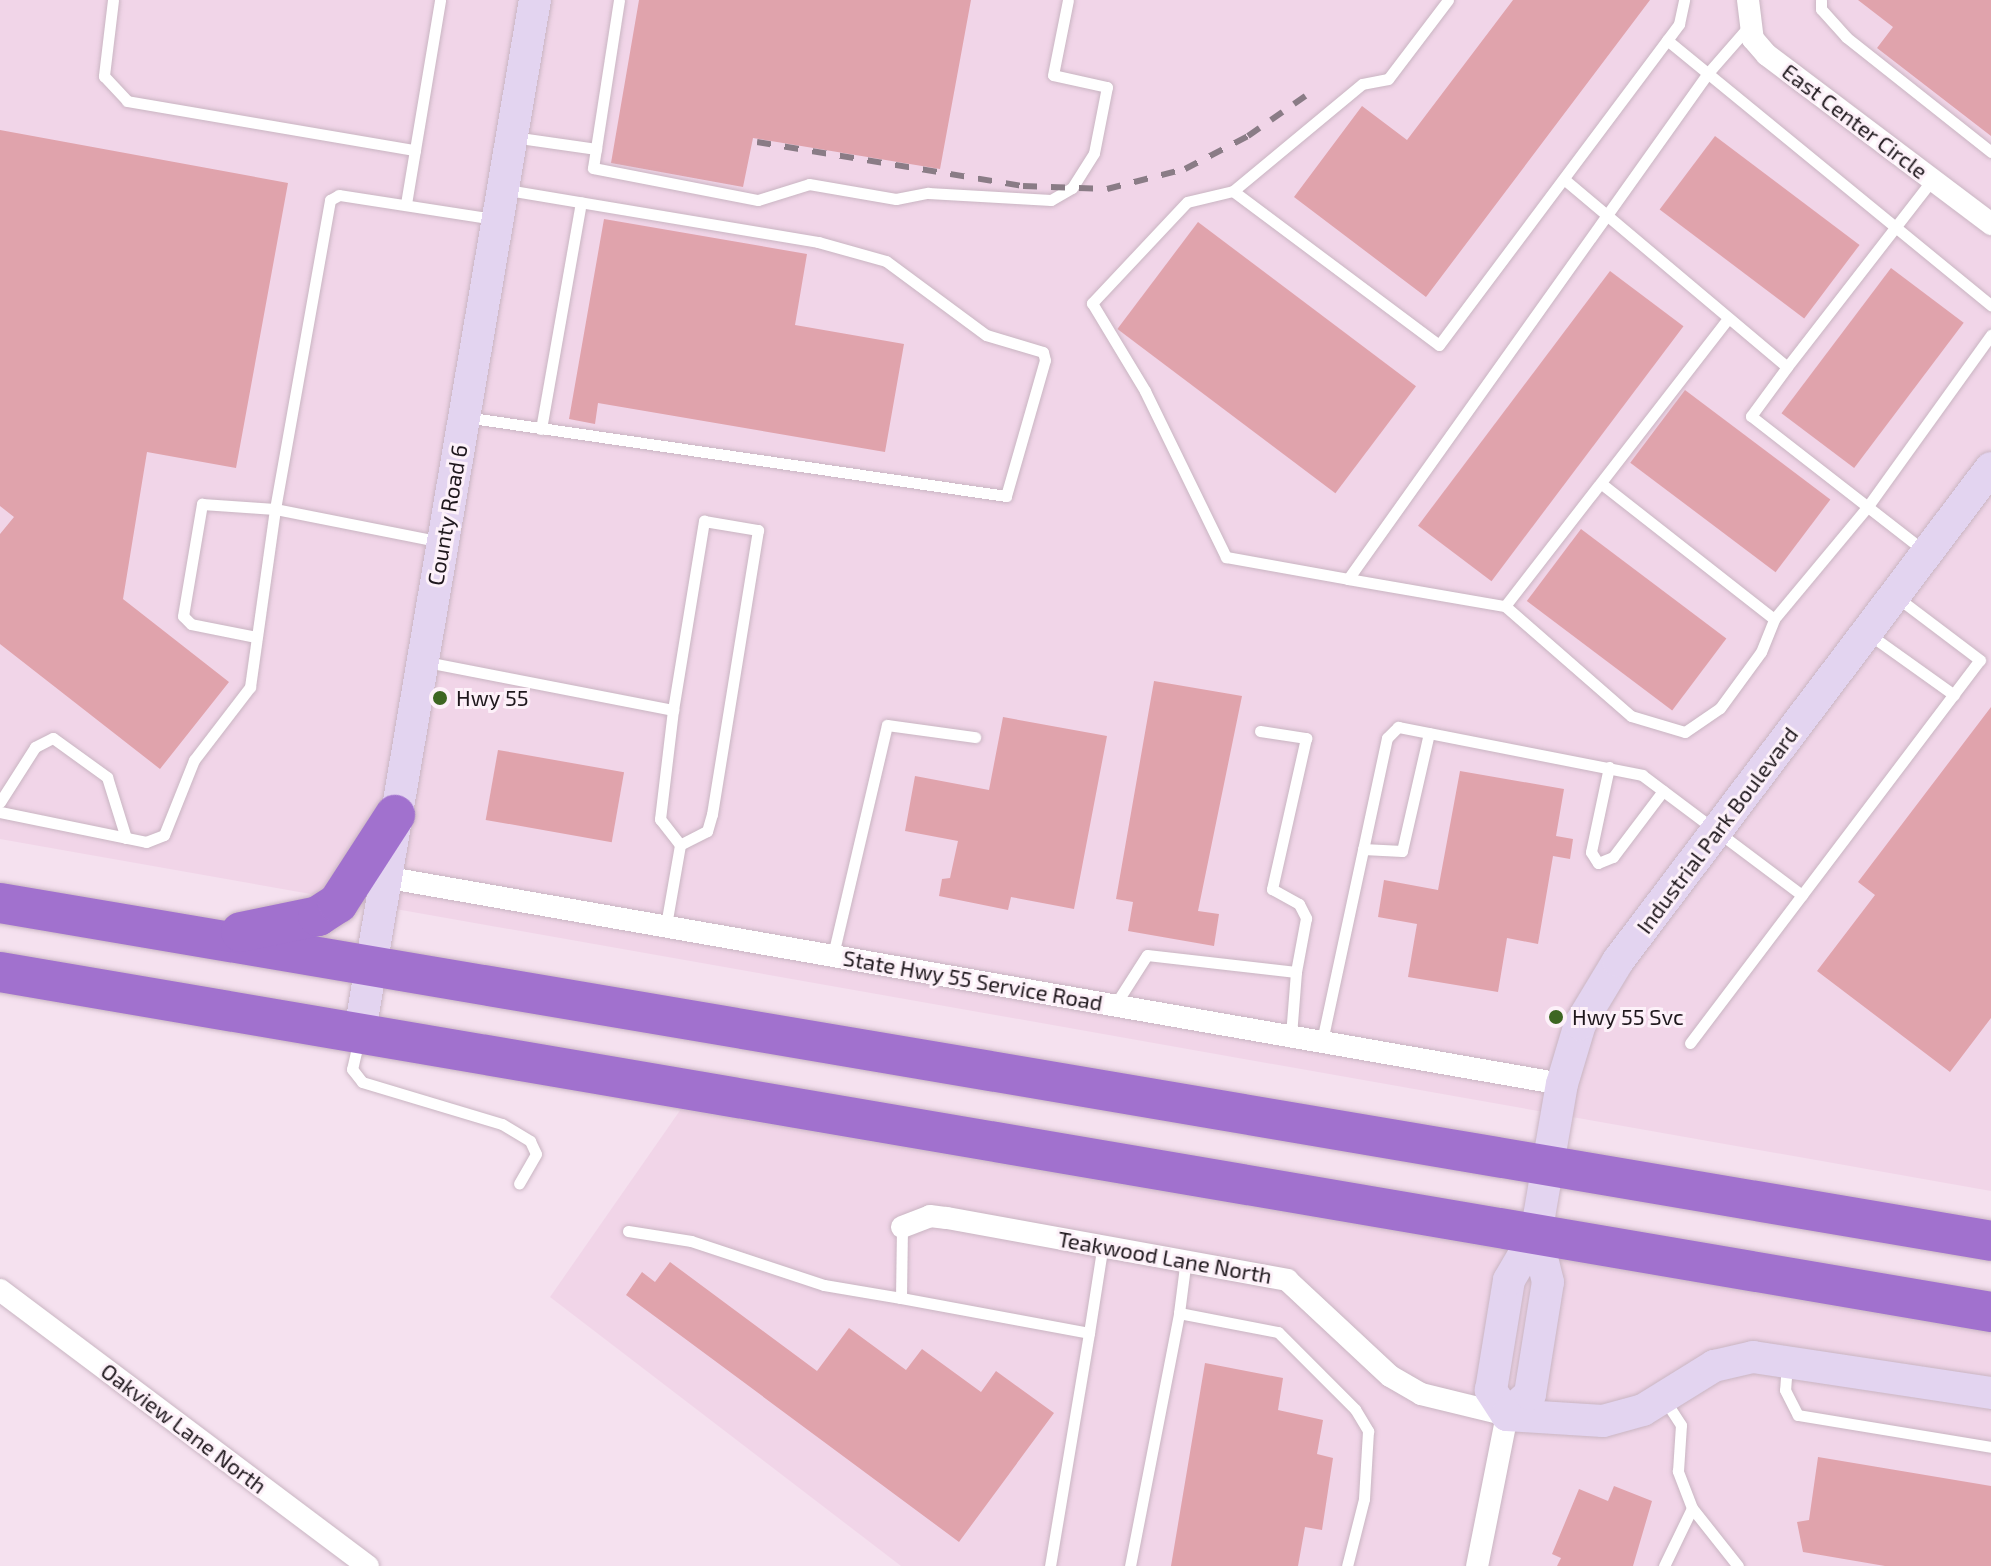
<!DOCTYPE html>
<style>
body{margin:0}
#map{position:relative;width:1991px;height:1566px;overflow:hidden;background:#f5e1ef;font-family:"Exo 2",sans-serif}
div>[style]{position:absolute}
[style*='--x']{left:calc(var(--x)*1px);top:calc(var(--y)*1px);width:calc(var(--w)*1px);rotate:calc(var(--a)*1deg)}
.built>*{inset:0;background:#f1d5e8}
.building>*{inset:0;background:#e0a3ac;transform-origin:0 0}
.roads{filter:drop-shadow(0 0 2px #c9b5c2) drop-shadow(0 0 2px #c9b5c2)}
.lane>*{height:11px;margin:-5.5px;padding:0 5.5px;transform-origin:5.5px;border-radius:5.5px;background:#fff}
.street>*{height:22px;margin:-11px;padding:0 11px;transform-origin:11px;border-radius:11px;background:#fff}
.secondary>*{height:32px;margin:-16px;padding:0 16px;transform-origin:16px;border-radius:16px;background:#e3d4f0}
.highway>*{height:40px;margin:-20px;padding:0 20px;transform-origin:20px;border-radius:20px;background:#a171ce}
.rail>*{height:6px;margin-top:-3px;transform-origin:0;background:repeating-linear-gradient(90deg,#8a7c86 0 14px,transparent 0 28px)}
.dots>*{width:22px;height:22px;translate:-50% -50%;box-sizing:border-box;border:4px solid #fdf1f9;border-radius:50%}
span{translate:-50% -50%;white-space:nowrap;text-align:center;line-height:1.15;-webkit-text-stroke:6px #fdf1f9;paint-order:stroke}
.street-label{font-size:22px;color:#1f181d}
.poi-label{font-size:22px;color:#1f181d}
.left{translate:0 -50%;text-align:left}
</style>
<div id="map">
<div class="built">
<div style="clip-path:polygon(0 0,1991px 0,1991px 1191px,0 839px)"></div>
<div style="clip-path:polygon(681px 1109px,1991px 1332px,1991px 1566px,901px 1566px,550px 1297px)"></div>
</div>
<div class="building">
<div style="clip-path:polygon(639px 0,971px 0,940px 169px,753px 138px,743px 187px,611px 163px)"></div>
<div style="clip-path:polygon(1513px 0,1650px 0,1426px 297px,1294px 197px,1362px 106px,1407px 140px)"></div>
<div style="clip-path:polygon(1858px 0,1991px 0,1991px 136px,1877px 48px,1893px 27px)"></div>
<div style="clip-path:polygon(0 130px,288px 183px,236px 468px,147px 452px,123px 599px,229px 682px,160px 769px,0 644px,0 534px,14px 517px,0 506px)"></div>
<div style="left:1715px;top:136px;width:181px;height:92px;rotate:37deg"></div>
<div style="clip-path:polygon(604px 219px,807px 254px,795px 325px,904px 344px,885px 452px,598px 403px,595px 424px,569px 419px)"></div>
<div style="left:1198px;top:222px;width:273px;height:134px;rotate:37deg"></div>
<div style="left:1891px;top:268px;width:91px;height:182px;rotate:37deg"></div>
<div style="left:1610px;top:271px;width:92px;height:319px;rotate:37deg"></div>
<div style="left:1685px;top:390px;width:182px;height:91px;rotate:37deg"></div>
<div style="left:1581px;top:529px;width:182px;height:90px;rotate:37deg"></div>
<div style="clip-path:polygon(1154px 681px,1242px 696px,1198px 911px,1219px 914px,1214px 946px,1128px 931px,1133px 902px,1116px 899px)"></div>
<div style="clip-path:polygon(1991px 707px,1991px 1018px,1950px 1072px,1817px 971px,1875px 895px,1858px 882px)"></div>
<div style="clip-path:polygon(1003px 717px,1107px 736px,1074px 909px,1011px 897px,1008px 910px,939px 896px,942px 879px,950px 878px,958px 841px,905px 831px,915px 776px,989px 790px)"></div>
<div style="left:498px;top:750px;width:128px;height:71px;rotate:10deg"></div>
<div style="clip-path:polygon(1460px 771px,1564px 789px,1556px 836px,1573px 839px,1570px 859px,1553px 856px,1538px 944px,1507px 938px,1498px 992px,1408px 977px,1417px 924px,1378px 917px,1384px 880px,1438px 890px)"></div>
<div style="clip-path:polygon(670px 1262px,817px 1371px,849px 1328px,906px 1370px,922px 1349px,981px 1392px,996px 1371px,1054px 1413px,959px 1542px,626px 1295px,642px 1272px,655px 1282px)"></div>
<div style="clip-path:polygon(1205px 1363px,1283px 1378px,1278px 1410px,1323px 1420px,1317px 1454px,1333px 1458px,1322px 1530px,1305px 1527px,1298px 1566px,1171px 1566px)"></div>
<div style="clip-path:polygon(1818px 1457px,1991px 1486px,1991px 1566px,1885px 1566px,1803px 1552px,1797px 1522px,1809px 1520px)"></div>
<div style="clip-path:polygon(1614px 1486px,1652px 1501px,1633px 1566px,1557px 1566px,1561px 1558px,1552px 1554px,1579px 1489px,1608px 1501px)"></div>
</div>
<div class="roads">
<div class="lane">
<div style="--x:113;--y:0;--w:77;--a:96.8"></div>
<div style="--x:104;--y:76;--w:34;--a:47"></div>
<div style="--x:127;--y:101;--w:292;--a:9.7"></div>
<div style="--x:415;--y:150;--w:55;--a:99.5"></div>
<div style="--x:619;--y:0;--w:170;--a:98.8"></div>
<div style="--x:593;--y:168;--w:168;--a:11"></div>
<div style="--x:758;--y:200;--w:53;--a:-17.4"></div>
<div style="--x:809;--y:184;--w:88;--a:9.8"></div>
<div style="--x:896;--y:199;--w:33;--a:-11"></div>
<div style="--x:928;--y:193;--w:123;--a:3.3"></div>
<div style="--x:1051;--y:200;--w:24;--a:-30"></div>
<div style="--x:1072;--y:188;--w:41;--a:-57.8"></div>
<div style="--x:1094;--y:153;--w:67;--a:-78.9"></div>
<div style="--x:1107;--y:87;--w:55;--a:-167.5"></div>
<div style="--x:1053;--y:75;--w:76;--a:-78.7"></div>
<div style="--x:1448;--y:0;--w:99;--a:127.2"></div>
<div style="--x:1388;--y:79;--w:26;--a:169"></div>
<div style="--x:1362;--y:84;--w:168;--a:140.3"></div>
<div style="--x:1233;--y:191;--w:257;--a:36.8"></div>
<div style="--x:1439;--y:345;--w:401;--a:-53.2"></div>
<div style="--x:1679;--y:24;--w:25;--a:-78"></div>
<div style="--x:1821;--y:0;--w:9;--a:90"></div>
<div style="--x:1821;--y:9;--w:38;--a:48"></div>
<div style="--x:1846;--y:37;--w:185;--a:38.4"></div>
<div style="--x:1667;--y:40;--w:419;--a:39.3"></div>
<div style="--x:513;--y:137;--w:84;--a:8.2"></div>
<div style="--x:415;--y:150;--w:152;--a:-80.5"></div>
<div style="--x:1565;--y:180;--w:290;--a:40.1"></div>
<div style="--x:1787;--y:367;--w:61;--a:126.3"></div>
<div style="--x:1751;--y:416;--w:222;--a:37.9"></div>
<div style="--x:1233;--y:191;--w:47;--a:166.6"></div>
<div style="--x:1187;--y:202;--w:139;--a:133.2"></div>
<div style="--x:1092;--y:303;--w:103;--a:58.9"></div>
<div style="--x:1145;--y:391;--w:185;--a:64"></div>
<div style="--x:1226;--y:557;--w:124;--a:10.2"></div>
<div style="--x:1348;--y:579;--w:621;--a:-54.57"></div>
<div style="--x:1708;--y:73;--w:62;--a:-48.9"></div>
<div style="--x:1787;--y:367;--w:237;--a:-52.2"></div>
<div style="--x:465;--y:417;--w:547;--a:8.31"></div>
<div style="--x:1006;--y:496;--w:141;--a:-74"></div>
<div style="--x:1045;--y:360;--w:8;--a:-104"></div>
<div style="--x:1043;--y:352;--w:59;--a:-163.4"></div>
<div style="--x:986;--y:335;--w:124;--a:-143.5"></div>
<div style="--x:886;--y:261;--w:71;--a:-164.4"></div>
<div style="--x:818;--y:242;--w:316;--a:-170.5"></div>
<div style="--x:541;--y:429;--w:230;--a:-80"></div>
<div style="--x:1348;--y:579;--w:159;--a:9.8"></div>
<div style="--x:1505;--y:606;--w:364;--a:-52.2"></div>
<div style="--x:1505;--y:606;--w:167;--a:41.1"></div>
<div style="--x:1631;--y:716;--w:56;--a:16.5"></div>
<div style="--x:1685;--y:732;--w:42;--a:-34.4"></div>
<div style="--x:1720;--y:708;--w:69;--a:-53.8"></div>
<div style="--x:1761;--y:652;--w:35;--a:-68"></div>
<div style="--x:1774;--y:619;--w:219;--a:-141.9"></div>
<div style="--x:1774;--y:619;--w:147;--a:-50.2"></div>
<div style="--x:1868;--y:506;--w:211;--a:-54.3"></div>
<div style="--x:1870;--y:635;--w:103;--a:35.5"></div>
<div style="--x:256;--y:637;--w:66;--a:-168.7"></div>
<div style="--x:191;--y:624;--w:11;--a:-135"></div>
<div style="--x:183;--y:616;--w:114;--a:-80.4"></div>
<div style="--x:202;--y:504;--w:73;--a:3.9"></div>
<div style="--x:275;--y:509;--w:314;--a:-79.9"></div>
<div style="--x:330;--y:200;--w:10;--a:-29"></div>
<div style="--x:339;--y:195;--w:157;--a:8.8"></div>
<div style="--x:426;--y:662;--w:252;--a:11"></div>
<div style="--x:673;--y:710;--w:110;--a:96.8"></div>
<div style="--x:660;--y:819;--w:33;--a:52"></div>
<div style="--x:680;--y:845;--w:81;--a:99.9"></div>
<div style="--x:673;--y:710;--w:192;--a:-80.7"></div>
<div style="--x:704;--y:521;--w:55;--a:9.5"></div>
<div style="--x:758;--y:530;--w:288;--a:99.2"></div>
<div style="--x:712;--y:814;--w:18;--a:106"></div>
<div style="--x:707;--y:831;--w:30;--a:153"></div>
<div style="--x:1260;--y:731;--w:47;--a:8.7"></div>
<div style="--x:1306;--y:738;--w:155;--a:102.7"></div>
<div style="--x:1272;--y:889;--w:31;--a:29"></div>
<div style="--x:1299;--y:904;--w:16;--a:63"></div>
<div style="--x:1306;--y:918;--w:55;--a:100.5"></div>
<div style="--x:1609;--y:767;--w:87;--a:102"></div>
<div style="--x:1591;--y:852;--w:13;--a:58"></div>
<div style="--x:1598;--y:863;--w:16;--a:-22"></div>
<div style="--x:1613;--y:857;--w:83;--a:-52.9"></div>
<div style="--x:0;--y:802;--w:65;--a:-57.5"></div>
<div style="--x:35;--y:747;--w:20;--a:-27"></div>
<div style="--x:53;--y:738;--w:67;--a:35.8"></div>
<div style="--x:107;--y:777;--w:64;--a:72.7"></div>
<div style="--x:0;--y:812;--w:149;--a:11.6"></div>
<div style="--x:146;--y:842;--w:19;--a:-21"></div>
<div style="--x:164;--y:835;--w:81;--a:-68.2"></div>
<div style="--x:194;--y:760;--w:92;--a:-52.5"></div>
<div style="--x:250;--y:687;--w:180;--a:-82"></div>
<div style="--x:275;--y:509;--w:169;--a:11.2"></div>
<div style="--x:1363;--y:849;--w:39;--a:3"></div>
<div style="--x:1402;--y:851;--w:121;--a:-77.1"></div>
<div style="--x:833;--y:955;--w:236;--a:-76.8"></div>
<div style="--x:887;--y:725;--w:89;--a:7.8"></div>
<div style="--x:1115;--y:1005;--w:59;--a:-57.4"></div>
<div style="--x:1147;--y:955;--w:150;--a:6.5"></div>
<div style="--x:1296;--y:972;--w:64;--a:94.5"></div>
<div style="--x:359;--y:1039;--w:31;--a:103"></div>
<div style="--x:352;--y:1069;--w:16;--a:52"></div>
<div style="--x:362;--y:1082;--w:146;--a:16.7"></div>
<div style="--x:502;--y:1124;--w:33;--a:31"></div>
<div style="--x:530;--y:1141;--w:14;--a:65"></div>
<div style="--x:536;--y:1154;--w:34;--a:120"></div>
<div style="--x:1322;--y:1041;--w:310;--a:-77.9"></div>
<div style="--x:1387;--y:738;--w:16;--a:-45"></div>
<div style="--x:1398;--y:727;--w:249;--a:11.1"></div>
<div style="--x:1642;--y:775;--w:200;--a:36.9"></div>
<div style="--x:1690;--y:1043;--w:480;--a:-52.9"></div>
<div style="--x:1980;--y:660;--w:103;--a:-142.9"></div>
<div style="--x:902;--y:1227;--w:71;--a:90.8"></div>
<div style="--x:901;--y:1298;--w:191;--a:10.5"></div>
<div style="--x:1089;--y:1333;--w:236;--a:99.5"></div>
<div style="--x:628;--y:1231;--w:64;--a:9"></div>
<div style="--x:691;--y:1241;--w:140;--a:18.3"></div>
<div style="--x:824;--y:1285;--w:78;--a:9.6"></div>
<div style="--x:1179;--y:1313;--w:55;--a:-82.7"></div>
<div style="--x:1089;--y:1333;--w:90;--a:-81.1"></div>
<div style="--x:1787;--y:1363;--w:27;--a:94"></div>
<div style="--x:1785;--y:1390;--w:28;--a:63"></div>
<div style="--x:1798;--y:1415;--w:196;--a:9.4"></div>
<div style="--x:1692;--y:1508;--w:74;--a:51.6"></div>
<div style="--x:1130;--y:1566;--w:258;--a:-79"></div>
<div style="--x:1179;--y:1313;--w:101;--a:10.9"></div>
<div style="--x:1278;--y:1332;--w:109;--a:45"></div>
<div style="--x:1355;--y:1409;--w:26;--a:59"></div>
<div style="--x:1368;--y:1431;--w:68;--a:93.4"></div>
<div style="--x:1364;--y:1499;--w:69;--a:104.2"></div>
<div style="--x:1664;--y:1566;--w:64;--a:-64.2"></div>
<div style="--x:1692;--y:1508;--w:40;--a:-111"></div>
<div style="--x:1678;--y:1471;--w:46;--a:-86.3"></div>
<div style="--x:1681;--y:1425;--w:31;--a:-123"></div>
</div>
<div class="street">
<div style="--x:1748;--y:0;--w:39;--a:83"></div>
<div style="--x:1753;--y:39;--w:21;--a:49"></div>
<div style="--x:1767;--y:55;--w:281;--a:37"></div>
<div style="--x:384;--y:877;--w:1196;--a:9.97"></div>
<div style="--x:902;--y:1227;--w:30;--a:-21"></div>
<div style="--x:930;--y:1216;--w:17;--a:7"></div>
<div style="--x:947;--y:1218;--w:346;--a:10.3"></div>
<div style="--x:1287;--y:1280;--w:141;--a:43"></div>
<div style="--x:1390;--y:1376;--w:36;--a:30"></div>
<div style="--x:1421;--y:1394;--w:89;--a:13.7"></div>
<div style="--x:1507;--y:1415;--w:154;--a:101.2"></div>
<div style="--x:0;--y:1290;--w:460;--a:36.9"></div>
</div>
<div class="secondary">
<div style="--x:360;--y:1031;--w:1046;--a:-80.37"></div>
<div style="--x:1507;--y:1415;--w:30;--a:-123"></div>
<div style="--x:1491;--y:1390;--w:111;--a:-80.7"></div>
<div style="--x:1509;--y:1280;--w:53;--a:-59.6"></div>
<div style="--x:1536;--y:1234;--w:152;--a:-80.2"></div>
<div style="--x:1562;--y:1084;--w:63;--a:-73.3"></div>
<div style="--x:1580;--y:1024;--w:74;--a:-58.9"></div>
<div style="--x:1618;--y:961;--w:618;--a:-52.89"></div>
<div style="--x:1507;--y:1415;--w:96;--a:3.6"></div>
<div style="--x:1603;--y:1421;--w:41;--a:-15.4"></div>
<div style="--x:1643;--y:1410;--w:84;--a:-31.8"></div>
<div style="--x:1714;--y:1366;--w:40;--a:-13"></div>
<div style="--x:1753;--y:1357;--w:241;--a:8.6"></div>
<div style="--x:1507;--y:1415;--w:31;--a:-42"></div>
<div style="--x:1530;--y:1394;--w:113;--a:-80.9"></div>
<div style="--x:1548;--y:1282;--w:49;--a:-104"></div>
</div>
<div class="highway">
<div style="--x:0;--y:903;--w:2019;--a:9.63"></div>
<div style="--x:241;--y:932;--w:79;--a:-11.7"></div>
<div style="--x:318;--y:916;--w:24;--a:-33"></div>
<div style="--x:338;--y:903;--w:105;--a:-57.1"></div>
<div style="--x:0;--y:972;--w:2020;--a:9.69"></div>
</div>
</div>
<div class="rail">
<div style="--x:757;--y:142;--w:270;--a:9.4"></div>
<div style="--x:1023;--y:186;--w:84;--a:2"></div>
<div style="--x:1107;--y:189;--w:81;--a:-14.4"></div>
<div style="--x:1185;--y:169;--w:71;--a:-27.6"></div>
<div style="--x:1248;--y:136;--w:80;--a:-34.9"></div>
</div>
<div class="dots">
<div style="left:440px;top:698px;background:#3d6622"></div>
<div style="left:1556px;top:1017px;background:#3d6622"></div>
</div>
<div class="street-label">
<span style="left:1855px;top:121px;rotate:37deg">East Center Circle</span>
<span style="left:447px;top:515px;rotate:-80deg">County Road 6</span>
<span style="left:1717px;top:830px;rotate:-53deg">Industrial Park Boulevard</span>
<span style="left:973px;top:980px;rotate:10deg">State Hwy 55 Service Road</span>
<span style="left:1165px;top:1257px;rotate:10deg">Teakwood Lane North</span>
<span style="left:184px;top:1428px;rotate:37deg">Oakview Lane North</span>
</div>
<div class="poi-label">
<span class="left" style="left:456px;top:698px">Hwy 55</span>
<span class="left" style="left:1572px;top:1017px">Hwy 55 Svc</span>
</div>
</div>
